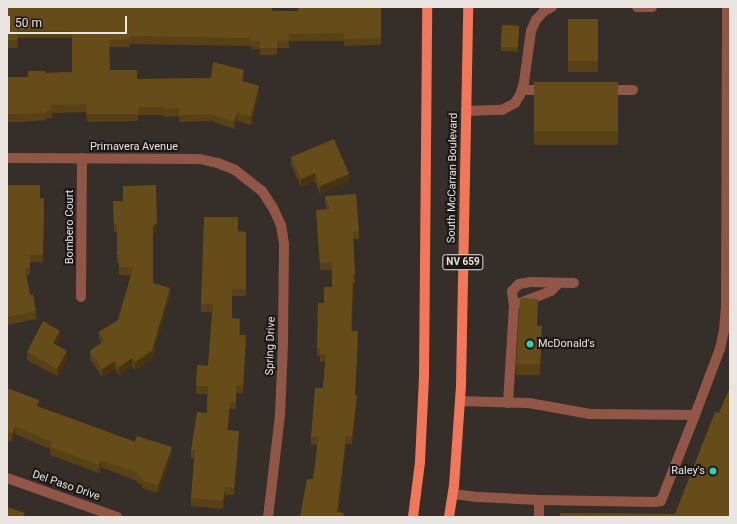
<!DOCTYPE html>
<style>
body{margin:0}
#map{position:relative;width:737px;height:524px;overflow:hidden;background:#362e28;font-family:Roboto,sans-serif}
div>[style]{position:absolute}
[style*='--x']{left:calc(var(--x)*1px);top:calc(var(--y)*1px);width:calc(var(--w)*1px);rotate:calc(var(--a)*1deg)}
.minor>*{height:10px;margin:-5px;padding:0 5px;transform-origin:5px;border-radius:5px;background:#925647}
.major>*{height:10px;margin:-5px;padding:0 5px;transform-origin:5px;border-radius:5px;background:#f27659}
.wall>*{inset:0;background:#584115;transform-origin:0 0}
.shaded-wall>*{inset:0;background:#473511}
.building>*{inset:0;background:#664c18;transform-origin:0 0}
.dots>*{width:11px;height:11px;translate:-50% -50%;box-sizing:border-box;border:2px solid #1b1714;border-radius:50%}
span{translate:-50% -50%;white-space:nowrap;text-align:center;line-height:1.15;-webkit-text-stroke:4px #1b1714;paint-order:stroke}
.shield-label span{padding:1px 3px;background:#1b1714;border:1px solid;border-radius:3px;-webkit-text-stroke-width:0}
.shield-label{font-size:10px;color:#ebe5e1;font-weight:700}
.street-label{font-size:11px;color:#ebe5e1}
.poi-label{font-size:11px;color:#ebe5e1}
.left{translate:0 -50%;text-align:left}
.right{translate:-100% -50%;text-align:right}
.frame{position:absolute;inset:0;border:8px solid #ebe5e1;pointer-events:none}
.scale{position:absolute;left:8px;top:16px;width:119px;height:18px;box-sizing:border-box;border:2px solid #ebe5e1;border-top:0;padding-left:5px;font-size:12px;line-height:14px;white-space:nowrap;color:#ebe5e1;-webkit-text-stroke:3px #1b1714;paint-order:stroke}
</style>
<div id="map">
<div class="minor">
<div style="--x:637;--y:7;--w:15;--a:0"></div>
<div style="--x:522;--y:90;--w:25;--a:0"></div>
<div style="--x:605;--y:90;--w:28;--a:0"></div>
<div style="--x:466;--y:111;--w:36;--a:-2"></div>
<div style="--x:502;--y:110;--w:15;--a:-28"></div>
<div style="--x:515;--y:103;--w:9;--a:-58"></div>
<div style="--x:520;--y:95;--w:14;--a:-73"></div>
<div style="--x:524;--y:82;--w:51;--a:-82.2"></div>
<div style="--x:531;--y:31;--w:12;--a:-66"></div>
<div style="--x:536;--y:20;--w:12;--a:-48"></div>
<div style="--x:544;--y:11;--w:9;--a:-27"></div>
<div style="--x:7;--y:158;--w:193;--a:0.3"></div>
<div style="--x:200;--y:159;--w:18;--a:13"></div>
<div style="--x:218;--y:163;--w:18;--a:22"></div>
<div style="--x:235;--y:170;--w:34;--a:38"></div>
<div style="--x:262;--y:191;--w:20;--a:57"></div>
<div style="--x:273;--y:208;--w:19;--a:65"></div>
<div style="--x:281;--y:225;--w:19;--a:81"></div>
<div style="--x:284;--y:244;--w:99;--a:90.6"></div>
<div style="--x:283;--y:343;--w:72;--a:92.4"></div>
<div style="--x:280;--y:415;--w:103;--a:96.7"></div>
<div style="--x:81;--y:297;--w:139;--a:-89.6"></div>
<div style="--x:520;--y:303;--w:33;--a:-21"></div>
<div style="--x:551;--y:291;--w:11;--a:-45"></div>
<div style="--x:460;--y:401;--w:69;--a:1.7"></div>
<div style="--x:529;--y:403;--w:62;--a:10.2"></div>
<div style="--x:590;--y:414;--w:105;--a:0.5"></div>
<div style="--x:695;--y:415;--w:71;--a:-69.3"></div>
<div style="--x:720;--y:349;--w:19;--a:-78"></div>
<div style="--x:724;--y:330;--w:24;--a:-85"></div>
<div style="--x:726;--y:306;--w:299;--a:-89.8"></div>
<div style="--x:508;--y:403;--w:97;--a:-86.5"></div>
<div style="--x:514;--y:306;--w:15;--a:-98"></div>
<div style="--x:512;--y:291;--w:10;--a:-45"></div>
<div style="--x:519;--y:284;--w:11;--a:-10"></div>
<div style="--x:530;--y:282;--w:44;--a:1.3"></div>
<div style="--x:7;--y:478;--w:117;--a:19.5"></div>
<div style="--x:453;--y:494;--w:26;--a:7"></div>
<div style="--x:479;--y:497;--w:60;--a:2.9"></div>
<div style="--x:539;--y:500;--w:116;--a:1"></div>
<div style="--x:655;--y:502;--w:6;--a:-9"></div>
<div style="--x:661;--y:501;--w:92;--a:-68.4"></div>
<div style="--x:539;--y:517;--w:17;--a:-90"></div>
</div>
<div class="major">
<div style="--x:413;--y:517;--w:55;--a:-82.7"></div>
<div style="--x:420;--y:462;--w:85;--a:-87.3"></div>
<div style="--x:424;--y:377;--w:370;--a:-89.5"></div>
<div style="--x:449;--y:517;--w:31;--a:-81"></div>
<div style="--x:454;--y:486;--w:101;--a:-86"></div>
<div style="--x:461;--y:385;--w:378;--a:-88.9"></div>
</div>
<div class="wall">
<div style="clip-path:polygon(7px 7px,298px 11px,381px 7px,381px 45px,344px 46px,344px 41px,289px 41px,289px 48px,277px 48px,277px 55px,260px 55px,260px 49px,251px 49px,251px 46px,130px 44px,130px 47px,109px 47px,110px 70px,137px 79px,244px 78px,243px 82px,259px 94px,251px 125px,237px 121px,234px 129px,211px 121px,179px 122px,179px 116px,164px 117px,164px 115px,138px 115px,138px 121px,87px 122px,86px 112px,52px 113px,52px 118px,46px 118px,46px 120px,20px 122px,7px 122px,7px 77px,28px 77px,45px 73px,72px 72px,72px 38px,18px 38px,17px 48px,7px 48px)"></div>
<div style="left:568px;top:19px;width:30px;height:53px"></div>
<div style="left:502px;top:25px;width:17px;height:26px;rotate:3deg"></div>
<div style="left:534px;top:82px;width:84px;height:63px"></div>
<div style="clip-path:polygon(291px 157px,349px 181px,320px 194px,315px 181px,301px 187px,291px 165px)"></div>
<div style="clip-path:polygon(7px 185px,40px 198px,44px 198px,43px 262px,30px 262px,30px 275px,26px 275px,30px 295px,36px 311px,36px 319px,7px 325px)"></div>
<div style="clip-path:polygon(325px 196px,359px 231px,359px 239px,353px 239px,355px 283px,353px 283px,352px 331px,358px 339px,355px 395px,357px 403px,352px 444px,346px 444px,338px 512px,344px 517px,300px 517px,313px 479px,317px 445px,311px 444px,311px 437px,323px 388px,325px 362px,320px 362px,320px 356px,317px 356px,318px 303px,324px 303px,332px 287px,332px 270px,320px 270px,316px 210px,327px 209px,325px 204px)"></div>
<div style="clip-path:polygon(113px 201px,157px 230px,153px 234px,153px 283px,170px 296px,152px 359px,135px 370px,132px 366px,119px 375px,115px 369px,102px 377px,90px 359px,90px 351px,101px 343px,99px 339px,99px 332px,118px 320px,131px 276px,119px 275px,119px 263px,117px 263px,117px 232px,114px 232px)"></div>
<div style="clip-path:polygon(238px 231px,246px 232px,246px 296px,232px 296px,232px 318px,240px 327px,240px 335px,246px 343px,243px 393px,236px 393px,236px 409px,230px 409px,228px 430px,239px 439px,234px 495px,225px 495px,223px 509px,191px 506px,191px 498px,194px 458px,191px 458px,191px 450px,207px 413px,207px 394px,196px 394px,197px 365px,208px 366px,212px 312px,201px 312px,201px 304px)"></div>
<div style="clip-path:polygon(60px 338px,56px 345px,67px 359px,57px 376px,27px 360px,27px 352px)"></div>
<div style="clip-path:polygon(542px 338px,540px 375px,516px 375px,516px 364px)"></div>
<div style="clip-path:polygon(7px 388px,39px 407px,172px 455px,158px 493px,142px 488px,142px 485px,137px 483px,137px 481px,101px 467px,99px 473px,50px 455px,50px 449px,15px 434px,12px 442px,7px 440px)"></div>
</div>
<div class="shaded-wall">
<div style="clip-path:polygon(244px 70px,244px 78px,242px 89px,242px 81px)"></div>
<div style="clip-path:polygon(259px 86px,259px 94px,251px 125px,251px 117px)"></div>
<div style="clip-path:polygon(237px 113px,237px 121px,234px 129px,234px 122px)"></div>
<div style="clip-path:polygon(315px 173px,315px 181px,301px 187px,301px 179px)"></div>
<div style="clip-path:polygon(349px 174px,349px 181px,320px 194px,320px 186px)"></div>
<div style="clip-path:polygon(157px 223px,157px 230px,153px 234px,153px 226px)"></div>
<div style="clip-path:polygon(170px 288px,170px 296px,152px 359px,135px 370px,135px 362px)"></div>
<div style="clip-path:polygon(542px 326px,542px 338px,540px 375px,540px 364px)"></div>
<div style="clip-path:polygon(60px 331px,60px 338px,53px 351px,53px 343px)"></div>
<div style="clip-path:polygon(358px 331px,358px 339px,355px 403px,355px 395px)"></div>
<div style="clip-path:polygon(246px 335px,246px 343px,243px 393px,243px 386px)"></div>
<div style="clip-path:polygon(67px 351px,67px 359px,57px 376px,57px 369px)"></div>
<div style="clip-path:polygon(132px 358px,132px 366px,119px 375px,119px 367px)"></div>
<div style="clip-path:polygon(115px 361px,115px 369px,102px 377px,102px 369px)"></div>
<div style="clip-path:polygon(357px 395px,357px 403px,352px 444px,352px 436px)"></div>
<div style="clip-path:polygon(230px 402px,230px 409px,227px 437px,227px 430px)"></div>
<div style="clip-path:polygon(15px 426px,15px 434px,12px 442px,12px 434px)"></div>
<div style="clip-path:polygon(239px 431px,239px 439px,234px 495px,234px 488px)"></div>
<div style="clip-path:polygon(346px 436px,346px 444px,338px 517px,337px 512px)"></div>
<div style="clip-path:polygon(172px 447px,172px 455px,158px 493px,158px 486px)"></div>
<div style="clip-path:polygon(101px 460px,101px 467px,99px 473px,99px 465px)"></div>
<div style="clip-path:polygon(225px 487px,225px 495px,223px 509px,223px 501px)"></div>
</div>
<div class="building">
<div style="clip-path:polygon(7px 7px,272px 7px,272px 11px,298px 11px,298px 7px,381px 7px,381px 38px,344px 39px,344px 33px,289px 34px,289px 40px,277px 41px,277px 48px,260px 48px,260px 41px,251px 41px,251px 38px,130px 36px,130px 39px,109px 40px,110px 70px,137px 70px,137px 79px,211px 78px,213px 62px,244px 70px,242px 81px,259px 86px,251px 117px,237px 113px,234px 122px,211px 114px,179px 115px,179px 108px,164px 109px,164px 107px,138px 107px,138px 114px,87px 114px,86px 104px,51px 105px,52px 110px,46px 111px,46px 113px,20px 114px,7px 114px,7px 77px,28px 77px,28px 71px,45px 71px,45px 73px,72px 72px,72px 31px,18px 30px,17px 40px,7px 40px)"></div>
<div style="left:568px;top:19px;width:30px;height:42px"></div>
<div style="left:502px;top:25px;width:17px;height:22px;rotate:3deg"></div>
<div style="left:534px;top:82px;width:84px;height:49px"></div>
<div style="clip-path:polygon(334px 139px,349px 174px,320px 186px,315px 173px,301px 179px,291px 157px)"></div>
<div style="clip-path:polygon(7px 185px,40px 185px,40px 198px,44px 198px,43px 255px,30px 255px,30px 268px,25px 268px,30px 295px,33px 294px,36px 311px,7px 317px)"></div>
<div style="clip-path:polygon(156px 185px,157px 223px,153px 226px,153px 283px,170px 288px,152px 351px,135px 362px,132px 358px,119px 367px,115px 361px,102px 369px,90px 351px,104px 341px,99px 332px,118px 320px,133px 268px,119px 267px,119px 255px,117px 255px,117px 224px,114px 224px,113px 201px,123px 201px,123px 186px)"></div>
<div style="clip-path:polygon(356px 194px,359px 231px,353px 232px,355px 275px,353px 275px,351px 331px,358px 331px,355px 395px,357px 395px,352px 436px,346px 436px,337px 512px,344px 513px,343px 517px,300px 517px,307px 479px,313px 479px,316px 460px,318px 437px,311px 437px,315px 388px,323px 388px,326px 354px,320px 354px,320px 348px,317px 348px,318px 303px,324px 303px,324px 287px,332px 287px,332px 262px,320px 263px,316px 210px,330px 209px,325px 196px)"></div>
<div style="clip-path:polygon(204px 217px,238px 217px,238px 231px,246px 232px,246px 289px,232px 289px,232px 318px,240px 319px,239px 335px,246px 335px,243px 386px,236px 385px,236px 402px,230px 402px,227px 430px,239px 431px,234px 488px,225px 487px,223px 501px,191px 498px,195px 450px,191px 450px,197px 412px,207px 413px,208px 386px,196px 386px,197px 365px,208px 366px,213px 304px,201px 304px)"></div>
<div style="clip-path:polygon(523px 298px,538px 299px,537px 326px,542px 326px,540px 364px,516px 364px,520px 299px)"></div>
<div style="clip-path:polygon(43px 321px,60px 331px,53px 343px,67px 351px,57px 369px,27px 352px)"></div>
<div style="clip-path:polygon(730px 387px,730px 517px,560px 517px,560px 513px,675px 514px,715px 412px,719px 413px)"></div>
<div style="clip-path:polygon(7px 388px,39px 400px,37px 406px,135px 442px,137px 436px,172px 447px,158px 486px,142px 480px,143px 477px,137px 475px,138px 473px,101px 460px,99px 465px,50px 447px,52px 442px,15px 426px,12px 434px,7px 432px)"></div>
<div style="clip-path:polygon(7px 507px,25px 513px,23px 517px,7px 517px)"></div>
</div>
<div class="dots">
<div style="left:530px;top:344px;background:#24d5ae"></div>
<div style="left:713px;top:471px;background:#24d5ae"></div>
</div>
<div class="shield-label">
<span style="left:463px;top:262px">NV 659</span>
</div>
<div class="street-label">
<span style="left:134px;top:147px">Primavera Avenue</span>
<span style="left:453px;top:178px;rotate:-89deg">South McCarran Boulevard</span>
<span style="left:70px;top:227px;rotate:-90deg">Bombero Court</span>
<span style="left:271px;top:346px;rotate:-88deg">Spring Drive</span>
<span style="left:66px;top:486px;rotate:19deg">Del Paso Drive</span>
</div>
<div class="poi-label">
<span class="left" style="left:538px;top:344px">McDonald's</span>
<span class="right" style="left:705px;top:471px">Raley's</span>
</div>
<div class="frame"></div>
<div class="scale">50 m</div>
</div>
